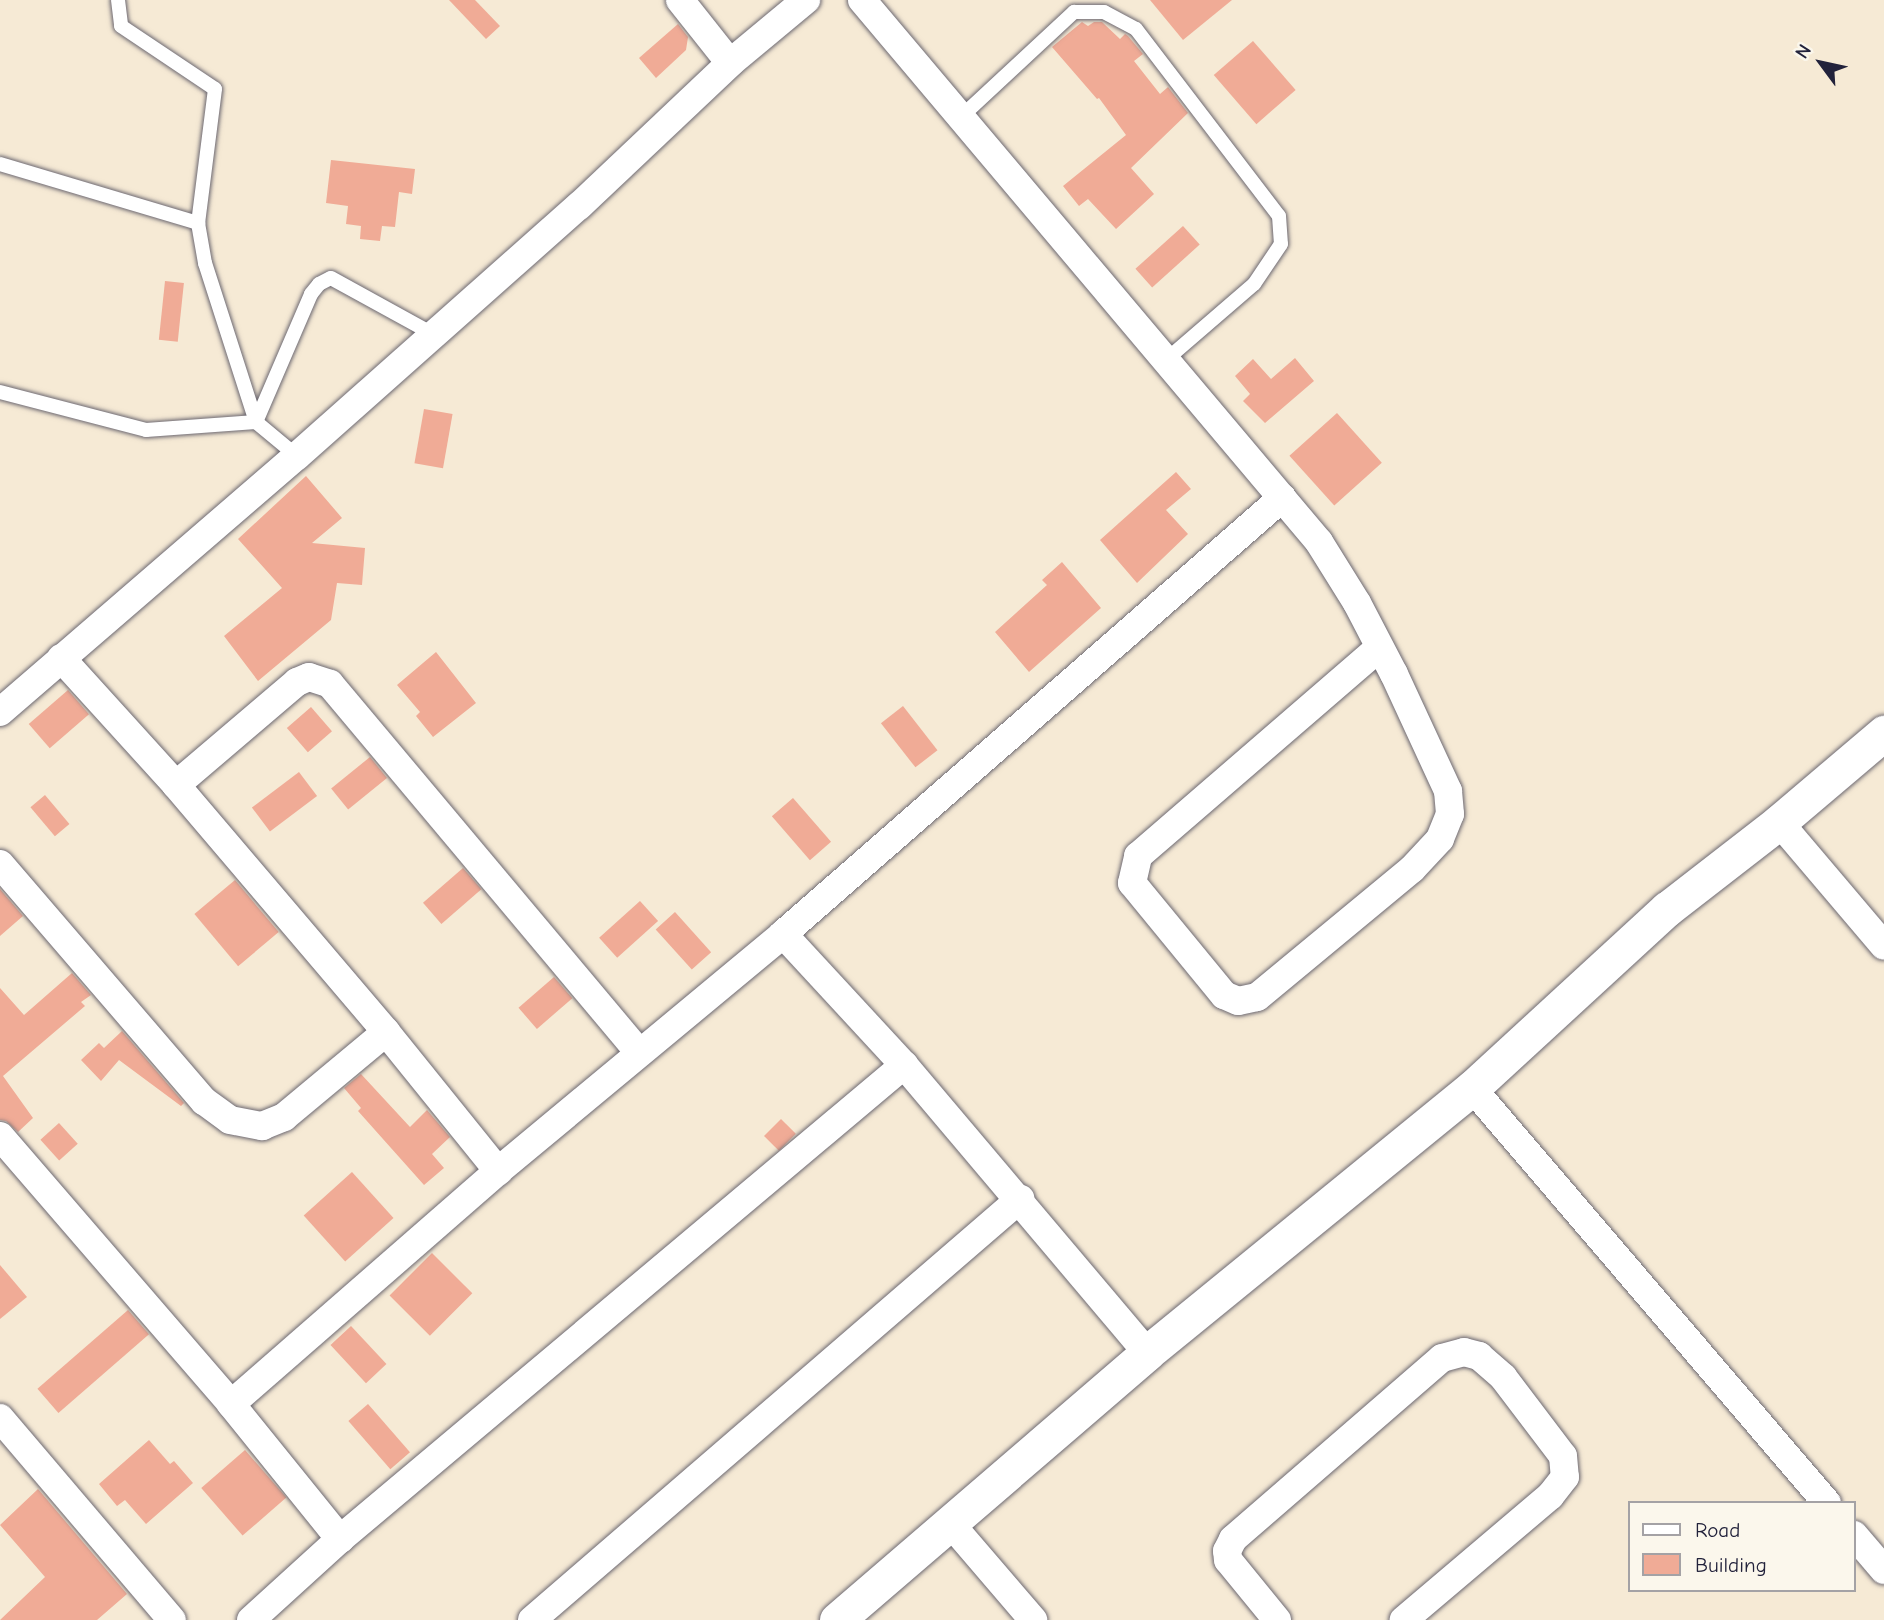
<!DOCTYPE html>
<style>
body{margin:0}
#map{position:relative;width:1884px;height:1620px;overflow:hidden;background:#f6ead5;font-family:"Comic Neue",sans-serif}
div>[style]{position:absolute}
[style*='--x']{left:calc(var(--x)*1px);top:calc(var(--y)*1px);width:calc(var(--w)*1px);rotate:calc(var(--a)*1deg)}
.building>*{inset:0;background:#f0ab96;transform-origin:0 0}
.roads{filter:drop-shadow(0 0 2px #6c6871) drop-shadow(0 0 2px #6c6871)}
.service>*{height:14px;margin:-7px;padding:0 7px;transform-origin:7px;border-radius:7px;background:#fff}
.minor>*{height:28px;margin:-14px;padding:0 14px;transform-origin:14px;border-radius:14px;background:#fff}
.tertiary>*{height:35px;margin:-17.5px;padding:0 17.5px;transform-origin:17.5px;border-radius:17.5px;background:#fff}
span{translate:-50% -50%;white-space:nowrap;text-align:center;line-height:1.15;-webkit-text-stroke:5px #fbf7ec;paint-order:stroke}
.legend{position:absolute;left:1628px;top:1501px;width:228px;height:91px;box-sizing:border-box;background:#fbf7ec;border:2px solid #a4a2a5;margin:0;padding:9px 12px;list-style:none;font-size:21px;color:#22223b}
.legend li{display:flex;align-items:center;gap:14px;height:35px}
.legend b{width:35px;border:2px solid #a4a2a5}
.north{position:absolute;left:1786px;top:28px;width:70px;height:70px;-webkit-text-stroke:5px #fbf7ec;paint-order:stroke;rotate:303deg;font-size:19px;font-weight:700;line-height:28px;text-align:center;color:#22223b}
.north::after{content:'';display:block;margin:auto;width:24px;height:32px;background:#22223b;clip-path:polygon(50% 0,100% 100%,50% 72%,0 100%)}
</style>
<div id="map">
<div class="building">
<div style="clip-path:polygon(449px 0,475px 0,500px 26px,486px 39px)"></div>
<div style="clip-path:polygon(1150px 0,1232px 0,1183px 40px)"></div>
<div style="clip-path:polygon(1082px 22px,1088px 26px,1094px 22px,1102px 22px,1120px 39px,1125px 34px,1128px 36px,1143px 54px,1134px 61px,1160px 94px,1168px 87px,1188px 113px,1131px 168px,1154px 194px,1116px 229px,1088px 199px,1079px 206px,1063px 186px,1126px 135px,1099px 98px,1097px 99px,1052px 47px)"></div>
<div style="clip-path:polygon(678px 24px,688px 37px,686px 50px,656px 78px,639px 58px)"></div>
<div style="left:1253px;top:41px;width:65px;height:52px;rotate:49deg"></div>
<div style="clip-path:polygon(331px 160px,415px 169px,412px 194px,399px 192px,395px 227px,382px 226px,380px 241px,360px 239px,361px 226px,346px 224px,348px 206px,326px 203px)"></div>
<div style="left:1183px;top:226px;width:25px;height:64px;rotate:48deg"></div>
<div style="left:165px;top:281px;width:19px;height:59px;rotate:6deg"></div>
<div style="clip-path:polygon(1295px 358px,1314px 381px,1265px 423px,1243px 401px,1250px 394px,1235px 376px,1253px 359px,1271px 379px)"></div>
<div style="left:424px;top:409px;width:29px;height:55px;rotate:10deg"></div>
<div style="left:1337px;top:413px;width:67px;height:64px;rotate:48deg"></div>
<div style="clip-path:polygon(1176px 472px,1191px 489px,1166px 510px,1188px 534px,1137px 583px,1100px 540px)"></div>
<div style="clip-path:polygon(306px 476px,342px 518px,312px 543px,365px 548px,362px 585px,337px 583px,331px 620px,258px 681px,224px 636px,282px 588px,238px 539px)"></div>
<div style="clip-path:polygon(1062px 562px,1101px 608px,1029px 672px,995px 632px,1047px 585px,1042px 580px)"></div>
<div style="clip-path:polygon(436px 652px,476px 703px,433px 737px,416px 716px,420px 712px,397px 685px)"></div>
<div style="left:68px;top:690px;width:32px;height:52px;rotate:49deg"></div>
<div style="left:903px;top:706px;width:56px;height:28px;rotate:52deg"></div>
<div style="left:311px;top:707px;width:32px;height:32px;rotate:49deg"></div>
<div style="left:370px;top:757px;width:27px;height:50px;rotate:51deg"></div>
<div style="left:299px;top:772px;width:30px;height:59px;rotate:53deg"></div>
<div style="left:45px;top:795px;width:38px;height:19px;rotate:50deg"></div>
<div style="left:793px;top:798px;width:58px;height:28px;rotate:49deg"></div>
<div style="left:463px;top:868px;width:28px;height:53px;rotate:49deg"></div>
<div style="left:235px;top:880px;width:68px;height:53px;rotate:50deg"></div>
<div style="clip-path:polygon(0 889px,23px 916px,0 936px)"></div>
<div style="left:640px;top:901px;width:27px;height:55px;rotate:48deg"></div>
<div style="left:675px;top:912px;width:54px;height:26px;rotate:48deg"></div>
<div style="clip-path:polygon(72px 973px,91px 995px,81px 1002px,85px 1006px,3px 1076px,33px 1118px,18px 1132px,6px 1121px,0 1120px,0 988px,24px 1015px)"></div>
<div style="left:554px;top:977px;width:28px;height:47px;rotate:49deg"></div>
<div style="clip-path:polygon(122px 1031px,184px 1103px,181px 1106px,119px 1060px,101px 1081px,81px 1060px,99px 1043px,104px 1048px)"></div>
<div style="clip-path:polygon(361px 1074px,410px 1127px,427px 1110px,450px 1137px,432px 1154px,444px 1168px,424px 1185px,358px 1111px,361px 1108px,344px 1088px)"></div>
<div style="left:781px;top:1119px;width:21px;height:24px;rotate:45deg"></div>
<div style="left:59px;top:1123px;width:28px;height:25px;rotate:48deg"></div>
<div style="left:352px;top:1172px;width:62px;height:65px;rotate:48deg"></div>
<div style="left:432px;top:1253px;width:57px;height:60px;rotate:45deg"></div>
<div style="clip-path:polygon(0 1265px,27px 1297px,0 1319px)"></div>
<div style="left:128px;top:1310px;width:32px;height:120px;rotate:49deg"></div>
<div style="left:351px;top:1326px;width:52px;height:28px;rotate:47deg"></div>
<div style="left:368px;top:1404px;width:64px;height:26px;rotate:49deg"></div>
<div style="clip-path:polygon(149px 1440px,170px 1464px,174px 1461px,193px 1483px,146px 1524px,125px 1500px,117px 1506px,99px 1484px)"></div>
<div style="left:245px;top:1450px;width:63px;height:58px;rotate:49deg"></div>
<div style="clip-path:polygon(38px 1489px,127px 1594px,97px 1620px,0 1620px,45px 1577px,0 1525px)"></div>
</div>
<div class="roads">
<div class="service">
<div style="--x:118;--y:0;--w:26;--a:83"></div>
<div style="--x:121;--y:26;--w:113;--a:33.8"></div>
<div style="--x:215;--y:89;--w:135;--a:97.2"></div>
<div style="--x:198;--y:223;--w:41;--a:80.1"></div>
<div style="--x:205;--y:263;--w:167;--a:72.2"></div>
<div style="--x:962;--y:116;--w:153;--a:-42.9"></div>
<div style="--x:1074;--y:12;--w:30;--a:0"></div>
<div style="--x:1104;--y:12;--w:36;--a:28"></div>
<div style="--x:1136;--y:29;--w:235;--a:52.6"></div>
<div style="--x:1279;--y:216;--w:28;--a:86"></div>
<div style="--x:1281;--y:244;--w:48;--a:124"></div>
<div style="--x:1254;--y:284;--w:116;--a:139.2"></div>
<div style="--x:0;--y:164;--w:207;--a:16.6"></div>
<div style="--x:0;--y:392;--w:151;--a:14.6"></div>
<div style="--x:146;--y:430;--w:110;--a:-4.2"></div>
<div style="--x:256;--y:422;--w:53;--a:39.7"></div>
<div style="--x:256;--y:422;--w:139;--a:-66.7"></div>
<div style="--x:311;--y:294;--w:13;--a:-51"></div>
<div style="--x:319;--y:284;--w:13;--a:-27"></div>
<div style="--x:331;--y:278;--w:116;--a:28.8"></div>
</div>
<div class="minor">
<div style="--x:680;--y:0;--w:80;--a:51.6"></div>
<div style="--x:862;--y:0;--w:709;--a:49.86"></div>
<div style="--x:1319;--y:542;--w:72;--a:58.1"></div>
<div style="--x:1357;--y:603;--w:80;--a:62.5"></div>
<div style="--x:1394;--y:674;--w:129;--a:65.2"></div>
<div style="--x:1448;--y:791;--w:23;--a:85"></div>
<div style="--x:1450;--y:814;--w:27;--a:112"></div>
<div style="--x:1440;--y:839;--w:41;--a:133"></div>
<div style="--x:1412;--y:869;--w:201;--a:140.4"></div>
<div style="--x:1257;--y:997;--w:19;--a:168"></div>
<div style="--x:1238;--y:1001;--w:15;--a:-157"></div>
<div style="--x:1224;--y:995;--w:145;--a:-129.4"></div>
<div style="--x:1132;--y:883;--w:28;--a:-77"></div>
<div style="--x:1138;--y:856;--w:318;--a:-40.8"></div>
<div style="--x:61;--y:658;--w:171;--a:47.8"></div>
<div style="--x:176;--y:785;--w:324;--a:49.6"></div>
<div style="--x:386;--y:1032;--w:179;--a:51.1"></div>
<div style="--x:0;--y:712;--w:392;--a:-40.8"></div>
<div style="--x:297;--y:456;--w:377;--a:-41.6"></div>
<div style="--x:579;--y:206;--w:208;--a:-43.4"></div>
<div style="--x:730;--y:63;--w:99;--a:-39.7"></div>
<div style="--x:176;--y:785;--w:159;--a:-40.4"></div>
<div style="--x:297;--y:682;--w:13;--a:-23"></div>
<div style="--x:309;--y:677;--w:22;--a:18"></div>
<div style="--x:330;--y:684;--w:481;--a:50"></div>
<div style="--x:1779;--y:822;--w:162;--a:49.7"></div>
<div style="--x:0;--y:864;--w:313;--a:49.3"></div>
<div style="--x:204;--y:1101;--w:32;--a:36"></div>
<div style="--x:230;--y:1120;--w:33;--a:11"></div>
<div style="--x:262;--y:1126;--w:24;--a:-22"></div>
<div style="--x:284;--y:1117;--w:133;--a:-39.8"></div>
<div style="--x:783;--y:934;--w:178;--a:47.3"></div>
<div style="--x:904;--y:1065;--w:377;--a:49.8"></div>
<div style="--x:1472;--y:1088;--w:546;--a:49.46"></div>
<div style="--x:0;--y:1136;--w:354;--a:49.2"></div>
<div style="--x:231;--y:1404;--w:174;--a:51.1"></div>
<div style="--x:231;--y:1404;--w:354;--a:-41.1"></div>
<div style="--x:498;--y:1171;--w:371;--a:-39.7"></div>
<div style="--x:783;--y:934;--w:663;--a:-41.15"></div>
<div style="--x:0;--y:1418;--w:265;--a:49.6"></div>
<div style="--x:950;--y:1523;--w:128;--a:49.4"></div>
<div style="--x:1854;--y:1535;--w:46;--a:49.4"></div>
<div style="--x:251;--y:1620;--w:120;--a:-42.3"></div>
<div style="--x:340;--y:1539;--w:737;--a:-40.04"></div>
<div style="--x:532;--y:1620;--w:645;--a:-40.78"></div>
<div style="--x:1277;--y:1620;--w:77;--a:-129.2"></div>
<div style="--x:1228;--y:1560;--w:9;--a:-96"></div>
<div style="--x:1227;--y:1551;--w:13;--a:-63"></div>
<div style="--x:1233;--y:1539;--w:276;--a:-40.9"></div>
<div style="--x:1442;--y:1358;--w:23;--a:-15"></div>
<div style="--x:1464;--y:1352;--w:16;--a:15"></div>
<div style="--x:1479;--y:1356;--w:32;--a:41"></div>
<div style="--x:1503;--y:1377;--w:99;--a:52.8"></div>
<div style="--x:1563;--y:1456;--w:21;--a:85"></div>
<div style="--x:1565;--y:1477;--w:24;--a:128"></div>
<div style="--x:1550;--y:1496;--w:192;--a:139.7"></div>
</div>
<div class="tertiary">
<div style="--x:837;--y:1620;--w:409;--a:-40.7"></div>
<div style="--x:1147;--y:1353;--w:419;--a:-39.2"></div>
<div style="--x:1472;--y:1088;--w:265;--a:-42.6"></div>
<div style="--x:1667;--y:909;--w:142;--a:-37.8"></div>
<div style="--x:1779;--y:822;--w:138;--a:-40.3"></div>
</div>
</div>
<ul class="legend">
<li><b style="height:9px;background:#fff"></b>Road</li>
<li><b style="height:19px;background:#f0ab96"></b>Building</li>
</ul>
<div class="north">N</div>
</div>
